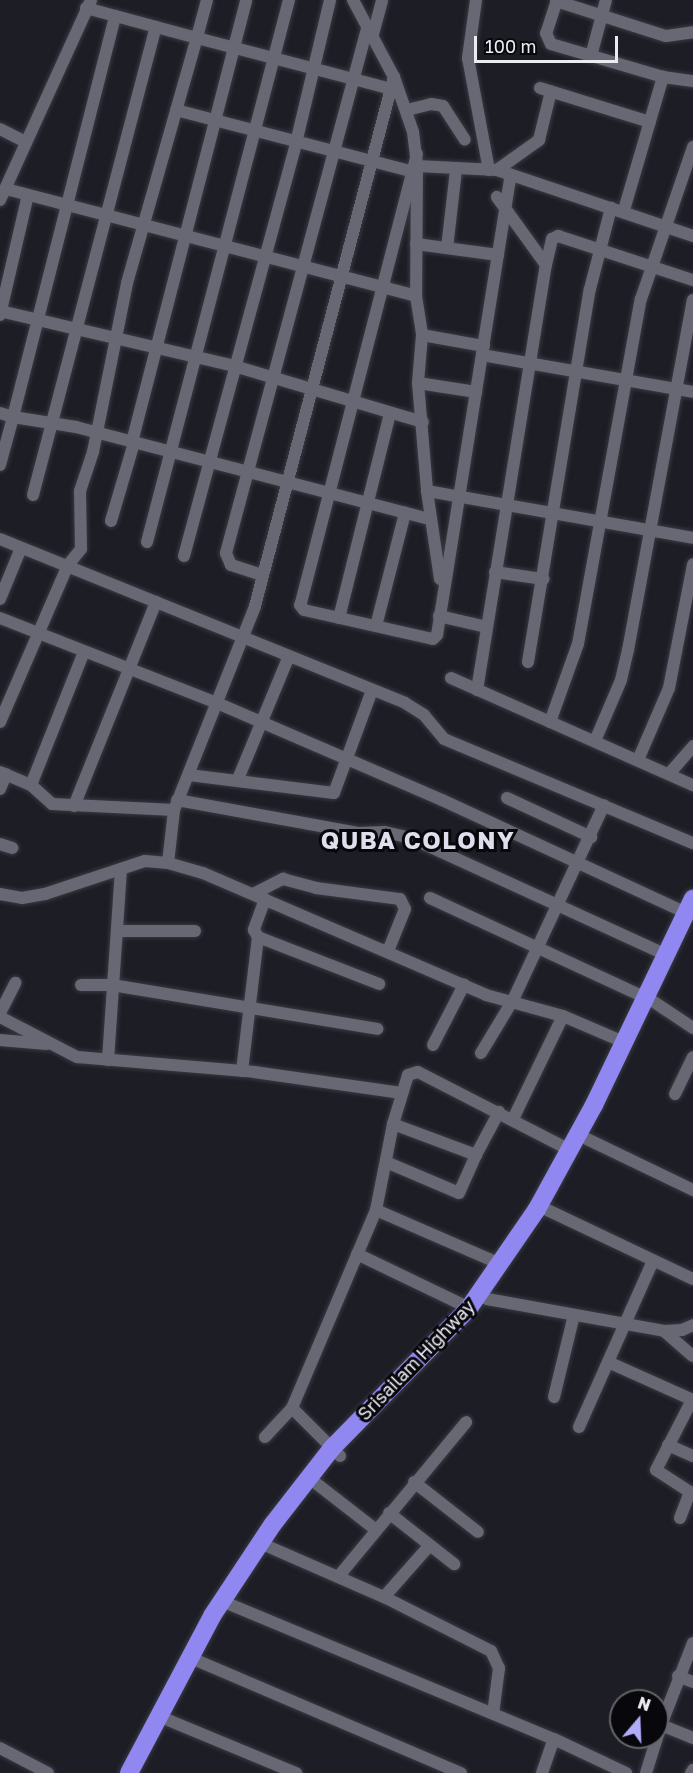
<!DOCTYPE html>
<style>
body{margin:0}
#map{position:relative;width:693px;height:1773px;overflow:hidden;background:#1d1d26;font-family:"Golos Text",sans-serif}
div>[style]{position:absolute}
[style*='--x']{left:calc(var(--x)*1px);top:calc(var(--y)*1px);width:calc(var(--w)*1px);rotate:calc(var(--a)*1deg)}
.roads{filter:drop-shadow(0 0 2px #393941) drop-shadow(0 0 2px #393941)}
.minor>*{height:12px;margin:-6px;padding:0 6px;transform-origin:6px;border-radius:6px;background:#686874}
.highway>*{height:18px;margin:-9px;padding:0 9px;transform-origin:9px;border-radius:9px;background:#9187f0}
span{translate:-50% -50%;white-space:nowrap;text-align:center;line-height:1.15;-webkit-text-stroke:6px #08080c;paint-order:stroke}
.street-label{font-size:18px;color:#ebebf2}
.district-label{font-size:24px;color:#dedeec;font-weight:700;letter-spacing:1.5px}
.north{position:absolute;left:609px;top:1689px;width:60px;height:60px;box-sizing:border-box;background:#08080c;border:2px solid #636368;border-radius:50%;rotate:19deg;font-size:16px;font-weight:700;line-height:24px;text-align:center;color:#ebebf2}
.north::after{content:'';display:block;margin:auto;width:21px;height:27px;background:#b1adfa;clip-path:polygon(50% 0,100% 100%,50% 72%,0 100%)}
.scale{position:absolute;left:474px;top:36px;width:144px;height:27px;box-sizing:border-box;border:3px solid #ebebf2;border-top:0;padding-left:8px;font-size:18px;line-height:21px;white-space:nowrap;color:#ebebf2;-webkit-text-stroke:4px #08080c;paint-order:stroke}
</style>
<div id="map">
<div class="roads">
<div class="minor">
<div style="--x:207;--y:0;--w:39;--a:105"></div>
<div style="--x:197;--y:38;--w:201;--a:14.7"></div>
<div style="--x:353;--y:0;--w:87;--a:62"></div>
<div style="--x:394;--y:77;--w:58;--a:70.9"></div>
<div style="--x:413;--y:132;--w:34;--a:83"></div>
<div style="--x:417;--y:166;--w:130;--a:90.4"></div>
<div style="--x:416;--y:296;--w:39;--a:81"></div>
<div style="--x:422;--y:335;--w:48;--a:94.8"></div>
<div style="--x:418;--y:383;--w:108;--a:85.2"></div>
<div style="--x:427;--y:491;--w:270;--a:10"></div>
<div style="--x:476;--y:0;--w:59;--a:97.9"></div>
<div style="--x:468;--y:58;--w:114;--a:79.4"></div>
<div style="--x:557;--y:0;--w:35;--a:108"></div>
<div style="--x:546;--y:33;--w:12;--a:66"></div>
<div style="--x:551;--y:44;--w:117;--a:16.4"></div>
<div style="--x:663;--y:77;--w:30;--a:8"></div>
<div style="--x:556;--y:1;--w:115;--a:17.7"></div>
<div style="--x:666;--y:36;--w:27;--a:-8"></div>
<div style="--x:372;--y:38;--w:39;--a:-75"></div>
<div style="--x:591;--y:56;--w:58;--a:-75"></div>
<div style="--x:540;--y:88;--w:115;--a:17.2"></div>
<div style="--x:176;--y:110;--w:243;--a:14.6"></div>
<div style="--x:407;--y:110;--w:25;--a:-14"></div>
<div style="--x:431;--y:104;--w:12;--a:9"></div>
<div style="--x:443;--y:106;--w:40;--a:57.1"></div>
<div style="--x:0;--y:129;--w:28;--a:27"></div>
<div style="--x:417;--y:154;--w:466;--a:104.5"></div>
<div style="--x:300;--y:605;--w:6;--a:51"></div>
<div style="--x:304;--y:610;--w:132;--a:12.7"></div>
<div style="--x:433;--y:639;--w:6;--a:-45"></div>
<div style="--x:437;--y:635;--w:466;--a:-80.9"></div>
<div style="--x:417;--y:166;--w:80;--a:2.9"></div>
<div style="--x:497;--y:170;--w:207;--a:18.6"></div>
<div style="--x:497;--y:170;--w:52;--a:-35.5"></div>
<div style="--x:539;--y:140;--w:50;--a:-76.2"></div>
<div style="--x:6;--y:189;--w:424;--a:14.6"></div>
<div style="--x:0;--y:200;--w:220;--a:-65.5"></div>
<div style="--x:624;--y:210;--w:139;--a:-73.7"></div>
<div style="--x:416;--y:244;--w:83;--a:7.6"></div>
<div style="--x:447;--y:248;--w:79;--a:-83.4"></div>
<div style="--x:546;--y:265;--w:27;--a:-77"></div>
<div style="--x:552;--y:239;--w:7;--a:-27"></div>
<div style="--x:558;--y:236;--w:142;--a:18.1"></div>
<div style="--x:0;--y:311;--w:240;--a:13.2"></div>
<div style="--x:234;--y:366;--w:197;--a:16.5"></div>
<div style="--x:0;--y:315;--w:123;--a:-76.9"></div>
<div style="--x:422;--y:335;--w:63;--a:10.1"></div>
<div style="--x:482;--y:355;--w:214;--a:9.9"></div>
<div style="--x:418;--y:383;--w:59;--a:8.8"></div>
<div style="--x:0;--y:413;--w:14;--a:17"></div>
<div style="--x:13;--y:417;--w:414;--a:-75.7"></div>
<div style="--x:132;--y:442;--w:456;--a:-75.5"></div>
<div style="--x:0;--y:465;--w:50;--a:-74.8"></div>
<div style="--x:13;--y:417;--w:64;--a:9"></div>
<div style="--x:76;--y:427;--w:365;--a:14.6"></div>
<div style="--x:427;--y:491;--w:89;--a:81.6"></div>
<div style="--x:33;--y:495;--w:484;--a:-75.3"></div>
<div style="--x:111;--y:521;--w:81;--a:-73.6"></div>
<div style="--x:0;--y:539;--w:437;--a:22"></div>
<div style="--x:405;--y:703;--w:22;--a:32"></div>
<div style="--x:424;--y:715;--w:31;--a:50"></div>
<div style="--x:444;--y:739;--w:270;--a:22.7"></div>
<div style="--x:147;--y:542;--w:560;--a:-75.32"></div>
<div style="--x:184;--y:556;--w:428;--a:-74.8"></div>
<div style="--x:296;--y:143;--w:147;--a:-76.6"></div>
<div style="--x:495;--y:572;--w:49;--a:8.3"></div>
<div style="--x:262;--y:575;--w:33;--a:-162"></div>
<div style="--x:231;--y:565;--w:13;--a:-113"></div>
<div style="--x:226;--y:553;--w:543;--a:-74.94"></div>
<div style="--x:0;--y:599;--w:55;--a:-67.6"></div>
<div style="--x:439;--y:616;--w:49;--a:12.9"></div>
<div style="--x:0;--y:618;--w:233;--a:21.4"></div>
<div style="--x:217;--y:703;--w:245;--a:23.3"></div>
<div style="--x:442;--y:800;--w:269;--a:24.8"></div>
<div style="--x:339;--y:618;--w:211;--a:-76"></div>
<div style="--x:376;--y:626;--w:117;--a:-75.6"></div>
<div style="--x:528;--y:662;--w:378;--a:-80.6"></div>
<div style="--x:590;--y:289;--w:84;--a:-75.5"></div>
<div style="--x:451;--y:678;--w:265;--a:23.9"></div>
<div style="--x:477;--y:690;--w:431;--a:-80.8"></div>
<div style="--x:546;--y:265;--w:84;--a:-125.8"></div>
<div style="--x:0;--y:722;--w:171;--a:-66.6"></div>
<div style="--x:68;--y:565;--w:21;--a:-51"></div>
<div style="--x:81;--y:549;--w:58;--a:-91"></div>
<div style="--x:80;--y:491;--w:41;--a:-71.6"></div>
<div style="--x:93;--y:452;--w:172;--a:-78.6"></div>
<div style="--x:127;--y:283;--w:255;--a:-74.1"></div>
<div style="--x:197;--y:38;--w:115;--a:-164.9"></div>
<div style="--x:550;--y:722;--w:83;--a:-70.3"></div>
<div style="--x:578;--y:644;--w:351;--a:-79.7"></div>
<div style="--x:641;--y:299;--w:161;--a:-71.1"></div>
<div style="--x:595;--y:741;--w:66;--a:-66.9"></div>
<div style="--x:621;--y:680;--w:31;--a:-77"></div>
<div style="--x:628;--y:650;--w:356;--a:-79.5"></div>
<div style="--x:638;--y:760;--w:78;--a:-66.7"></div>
<div style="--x:669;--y:688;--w:126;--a:-79"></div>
<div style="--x:0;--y:772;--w:34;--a:23"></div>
<div style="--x:31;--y:785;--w:28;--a:42"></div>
<div style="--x:52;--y:804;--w:122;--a:2.8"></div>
<div style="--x:669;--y:774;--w:37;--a:-49"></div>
<div style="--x:189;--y:775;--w:146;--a:7.1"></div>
<div style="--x:334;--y:793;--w:110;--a:-69.7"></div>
<div style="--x:238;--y:779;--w:133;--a:-67.5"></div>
<div style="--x:31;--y:785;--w:143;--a:-68.3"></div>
<div style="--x:0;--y:789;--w:16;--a:-68"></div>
<div style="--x:507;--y:798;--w:93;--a:24.9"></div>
<div style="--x:177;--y:800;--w:184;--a:10.3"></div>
<div style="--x:358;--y:833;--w:27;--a:-2"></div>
<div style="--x:385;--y:832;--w:27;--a:13"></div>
<div style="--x:411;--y:838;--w:281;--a:24.6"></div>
<div style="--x:74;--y:806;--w:220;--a:-68.1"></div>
<div style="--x:0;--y:844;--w:13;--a:18"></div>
<div style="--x:168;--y:863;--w:53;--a:-83.5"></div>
<div style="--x:174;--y:810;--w:219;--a:-68.3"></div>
<div style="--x:255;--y:606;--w:547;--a:-75.28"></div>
<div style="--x:0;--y:894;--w:22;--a:10"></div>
<div style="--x:22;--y:898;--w:23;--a:-10"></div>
<div style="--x:45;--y:894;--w:105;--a:-18.3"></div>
<div style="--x:145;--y:861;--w:23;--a:5"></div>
<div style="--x:168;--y:863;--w:36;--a:16"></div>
<div style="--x:203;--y:873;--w:308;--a:23.3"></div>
<div style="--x:486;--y:995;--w:80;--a:15.3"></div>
<div style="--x:563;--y:1016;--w:66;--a:23.1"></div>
<div style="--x:253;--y:894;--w:34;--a:-27"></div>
<div style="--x:283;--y:879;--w:34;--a:15"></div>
<div style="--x:316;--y:888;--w:85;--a:7.5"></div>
<div style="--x:400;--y:899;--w:11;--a:63"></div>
<div style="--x:405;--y:909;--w:45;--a:112"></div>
<div style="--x:430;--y:898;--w:238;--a:24.8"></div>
<div style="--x:265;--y:899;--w:33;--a:110"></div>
<div style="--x:254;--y:930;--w:8;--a:60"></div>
<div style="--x:258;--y:937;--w:130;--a:21.2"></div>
<div style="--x:118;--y:931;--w:77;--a:0"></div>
<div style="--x:81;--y:985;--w:31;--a:0"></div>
<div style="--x:112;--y:985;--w:269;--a:9.4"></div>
<div style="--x:654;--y:1002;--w:47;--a:33.7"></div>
<div style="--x:0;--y:1013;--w:34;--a:-63"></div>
<div style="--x:0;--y:1017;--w:87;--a:27.5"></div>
<div style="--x:77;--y:1057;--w:178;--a:4.8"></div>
<div style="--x:254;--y:1072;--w:149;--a:8.1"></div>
<div style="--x:0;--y:1040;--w:47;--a:4.9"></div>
<div style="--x:433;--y:1045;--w:68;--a:-62.7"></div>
<div style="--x:481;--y:1053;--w:62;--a:-58.9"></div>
<div style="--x:513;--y:1000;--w:215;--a:-65"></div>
<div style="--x:108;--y:1060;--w:190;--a:-86.1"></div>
<div style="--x:242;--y:1071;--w:135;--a:-83.2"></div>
<div style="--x:675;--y:1094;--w:41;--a:-64.1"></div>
<div style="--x:513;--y:1119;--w:114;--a:-64.1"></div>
<div style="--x:393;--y:1124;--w:89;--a:20.5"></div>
<div style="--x:476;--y:1155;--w:49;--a:-61.9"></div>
<div style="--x:587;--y:1139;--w:118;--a:25.7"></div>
<div style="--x:386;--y:1162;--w:79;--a:23"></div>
<div style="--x:459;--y:1193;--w:42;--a:-65.9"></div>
<div style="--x:539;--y:1206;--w:170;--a:25.4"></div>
<div style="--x:376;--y:1210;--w:135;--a:23.5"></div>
<div style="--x:357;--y:1254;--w:124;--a:25.7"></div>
<div style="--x:487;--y:1299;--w:180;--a:10.2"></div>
<div style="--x:664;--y:1331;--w:18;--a:-3"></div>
<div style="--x:682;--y:1330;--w:12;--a:-24"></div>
<div style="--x:664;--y:1331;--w:38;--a:41"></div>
<div style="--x:608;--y:1362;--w:93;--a:24.1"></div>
<div style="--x:554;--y:1397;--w:84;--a:-76.3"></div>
<div style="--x:292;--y:1408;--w:68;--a:45"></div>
<div style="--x:579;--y:1427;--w:182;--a:-66"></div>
<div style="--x:265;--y:1437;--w:40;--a:-47"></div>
<div style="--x:292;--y:1408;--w:215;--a:-67"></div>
<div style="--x:376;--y:1210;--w:88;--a:-78.8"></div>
<div style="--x:393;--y:1124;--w:51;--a:-73"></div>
<div style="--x:408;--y:1075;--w:10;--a:-17"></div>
<div style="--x:418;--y:1072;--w:171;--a:27.2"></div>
<div style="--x:668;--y:1445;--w:27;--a:24"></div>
<div style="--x:414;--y:1482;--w:81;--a:38"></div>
<div style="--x:317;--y:1484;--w:75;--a:37.9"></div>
<div style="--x:389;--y:1513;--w:83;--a:38.1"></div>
<div style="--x:680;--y:1518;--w:28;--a:-69"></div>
<div style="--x:690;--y:1492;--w:40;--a:-147.1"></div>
<div style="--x:656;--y:1470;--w:79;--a:-62.8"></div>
<div style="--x:267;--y:1546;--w:128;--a:23.6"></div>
<div style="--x:384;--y:1597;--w:120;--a:26.8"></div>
<div style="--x:491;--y:1651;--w:19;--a:65"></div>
<div style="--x:499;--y:1668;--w:46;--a:97.4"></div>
<div style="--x:338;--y:1577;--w:201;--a:-50.4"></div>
<div style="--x:384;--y:1597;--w:69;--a:-48.5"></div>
<div style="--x:229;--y:1604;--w:352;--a:22.6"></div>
<div style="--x:554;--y:1739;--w:80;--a:25.3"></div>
<div style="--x:198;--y:1661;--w:286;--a:23.1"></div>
<div style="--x:678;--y:1676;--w:16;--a:22"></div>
<div style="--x:168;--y:1720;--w:139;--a:22.5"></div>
<div style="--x:661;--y:1725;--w:88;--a:-68.7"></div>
<div style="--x:0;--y:1748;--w:54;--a:27.5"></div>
<div style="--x:542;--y:1773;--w:36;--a:-71"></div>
<div style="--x:646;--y:1773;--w:50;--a:-72.6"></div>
<div style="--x:661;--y:1725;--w:35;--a:22"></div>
<div style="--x:691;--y:1773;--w:4;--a:-56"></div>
</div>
<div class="highway">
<div style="--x:129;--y:1773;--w:178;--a:-62.1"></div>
<div style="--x:212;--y:1616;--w:110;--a:-56.5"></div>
<div style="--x:273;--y:1524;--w:96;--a:-52.2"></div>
<div style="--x:332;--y:1448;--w:196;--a:-45.6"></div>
<div style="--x:469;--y:1308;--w:120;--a:-55.5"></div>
<div style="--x:537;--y:1209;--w:119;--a:-61.3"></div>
<div style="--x:594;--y:1105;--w:229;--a:-64.4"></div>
</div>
</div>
<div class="street-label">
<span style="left:416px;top:1360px;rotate:-46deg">Srisailam Highway</span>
</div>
<div class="district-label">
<span style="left:418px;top:840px">QUBA COLONY</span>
</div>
<div class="north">N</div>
<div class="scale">100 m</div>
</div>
